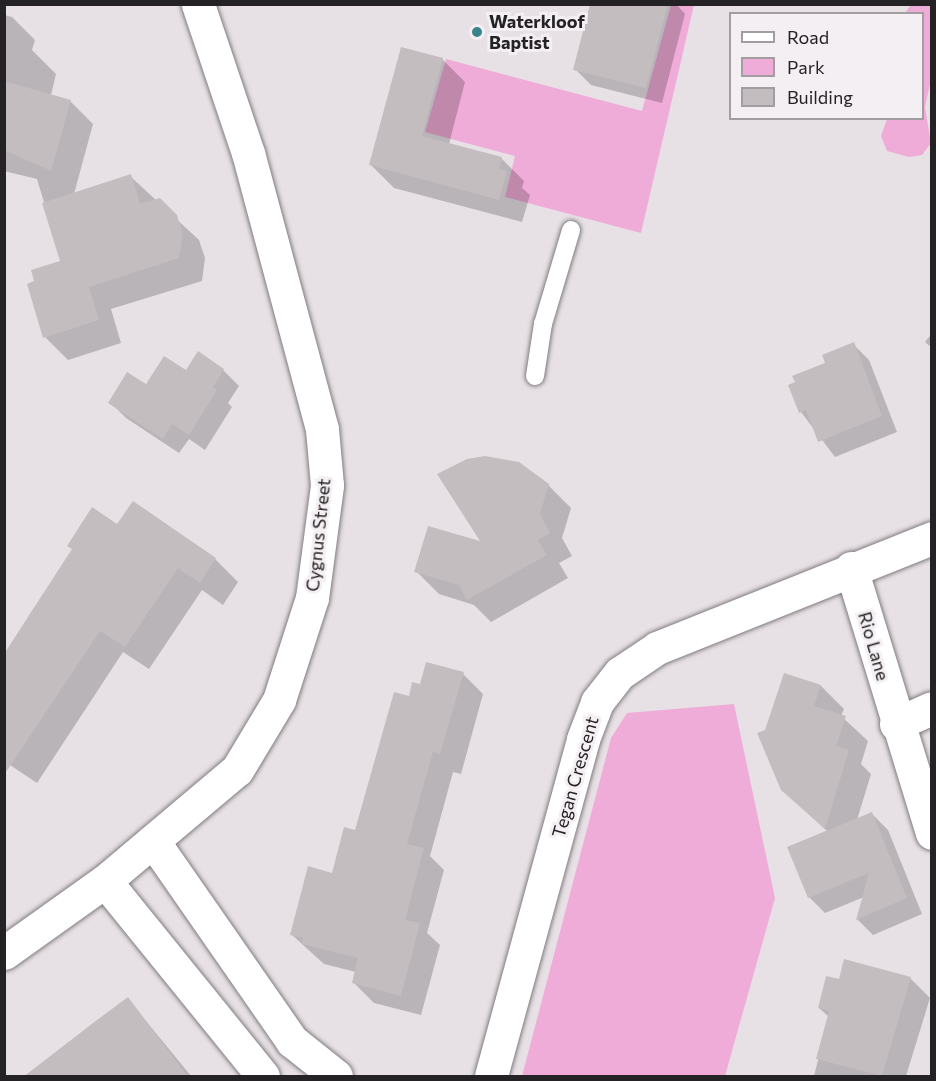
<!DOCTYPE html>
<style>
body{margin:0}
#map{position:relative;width:936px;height:1081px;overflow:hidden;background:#e7e1e5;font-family:Commissioner,sans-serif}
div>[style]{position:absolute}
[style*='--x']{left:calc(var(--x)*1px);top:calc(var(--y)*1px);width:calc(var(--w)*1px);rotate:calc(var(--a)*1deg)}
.green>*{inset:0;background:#f0acd8}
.shadow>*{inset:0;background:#0003}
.building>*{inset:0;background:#c3bdc0}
.roads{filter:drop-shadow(0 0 2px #827c80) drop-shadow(0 0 2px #827c80)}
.lane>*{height:18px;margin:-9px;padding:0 9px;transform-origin:9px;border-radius:9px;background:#fff}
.street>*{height:33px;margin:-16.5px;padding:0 16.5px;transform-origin:16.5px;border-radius:16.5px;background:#fff}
.dots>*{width:16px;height:16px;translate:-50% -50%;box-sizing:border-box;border:3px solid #f4eff2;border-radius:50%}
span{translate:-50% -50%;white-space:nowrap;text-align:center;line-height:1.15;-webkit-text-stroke:6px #f4eff2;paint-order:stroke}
.poi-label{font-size:18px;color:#242224;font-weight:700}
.left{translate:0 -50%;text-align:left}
.street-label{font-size:18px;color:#242224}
.frame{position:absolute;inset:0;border:6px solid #242224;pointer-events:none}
.legend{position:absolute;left:729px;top:12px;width:195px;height:108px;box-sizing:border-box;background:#f4eff2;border:2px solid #a19da0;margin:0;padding:8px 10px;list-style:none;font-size:18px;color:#242224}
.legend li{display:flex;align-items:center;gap:12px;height:30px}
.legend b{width:30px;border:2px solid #a19da0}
</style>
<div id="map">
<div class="green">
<div style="clip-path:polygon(911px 4px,931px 5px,931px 80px,925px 107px,931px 143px,922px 155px,909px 157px,887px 151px,881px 136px,887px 119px,922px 118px,922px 14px,905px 13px)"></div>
<div style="clip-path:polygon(671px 5px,694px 5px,641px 233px,505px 197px,515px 156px,425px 132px,446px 59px,642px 111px)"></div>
<div style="clip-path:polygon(734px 704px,775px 898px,725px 1076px,522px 1076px,611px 738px,627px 713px)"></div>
</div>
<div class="shadow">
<div style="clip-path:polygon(591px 4px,676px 4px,685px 14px,662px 103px,591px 85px,575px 69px)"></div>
<div style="clip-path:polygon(4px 15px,12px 17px,35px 40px,32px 50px,56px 74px,51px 95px,70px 101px,93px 124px,74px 194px,130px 176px,199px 240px,205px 258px,202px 281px,111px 309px,121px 343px,68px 360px,45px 337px,36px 282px,62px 262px,37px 179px,4px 171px)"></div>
<div style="clip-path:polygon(442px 59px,465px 82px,449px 144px,501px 158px,524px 181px,522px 188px,530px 195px,522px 222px,394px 188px,371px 165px)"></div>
<div style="clip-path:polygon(932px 333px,932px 348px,925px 342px)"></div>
<div style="clip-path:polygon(853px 344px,869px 360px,897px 432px,835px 457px,801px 412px,827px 363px)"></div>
<div style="clip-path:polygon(223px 370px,239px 386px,228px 403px,232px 407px,205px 450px,189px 439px,179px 453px,126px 418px,110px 402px,186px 372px)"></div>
<div style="clip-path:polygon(548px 485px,571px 508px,562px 538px,572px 556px,559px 563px,568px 578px,491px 622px,474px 605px,439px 594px,416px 571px,483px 544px)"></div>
<div style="clip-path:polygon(133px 504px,215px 559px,238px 582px,223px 605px,202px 590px,149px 669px,123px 652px,37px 783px,4px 761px,118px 526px)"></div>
<div style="clip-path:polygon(463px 674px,483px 694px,461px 774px,453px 772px,430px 856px,444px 870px,427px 933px,440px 945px,421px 1015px,374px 1003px,353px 982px,356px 972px,324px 964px,291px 934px,333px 875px,356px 832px,410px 698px,421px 686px)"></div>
<div style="clip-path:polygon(785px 674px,821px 686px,844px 709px,841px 716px,868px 741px,861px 764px,871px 774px,857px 820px,872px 814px,888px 830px,922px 914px,873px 935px,857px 919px,864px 897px,825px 913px,809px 897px,828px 832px,782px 789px,766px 731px)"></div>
<div style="clip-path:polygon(910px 978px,930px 998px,906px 1076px,814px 1076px,829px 1017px,819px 1008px)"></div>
<div style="clip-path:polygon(128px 999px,191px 1076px,26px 1076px)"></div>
</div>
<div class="building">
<div style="clip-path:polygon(590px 4px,668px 4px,646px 88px,573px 70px)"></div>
<div style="clip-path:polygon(401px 47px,443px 58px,422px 136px,502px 157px,499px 169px,507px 171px,499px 200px,369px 165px)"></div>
<div style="clip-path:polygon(4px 81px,71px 100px,51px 171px,4px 150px)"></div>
<div style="clip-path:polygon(131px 174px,140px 204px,160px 198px,177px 215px,183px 234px,179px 258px,89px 287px,99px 320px,43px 338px,27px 284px,34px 281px,31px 270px,60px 261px,42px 203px)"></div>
<div style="clip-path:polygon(854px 342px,882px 416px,818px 442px,806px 410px,799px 413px,788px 385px,795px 382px,792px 376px,825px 363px,822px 355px)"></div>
<div style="clip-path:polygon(198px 351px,224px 369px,213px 387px,217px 390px,189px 435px,172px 424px,163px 439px,108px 403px,127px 372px,146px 384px,164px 356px,186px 370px)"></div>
<div style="clip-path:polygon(485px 456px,519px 462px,549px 484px,540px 514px,550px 533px,538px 540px,547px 555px,467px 600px,459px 585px,414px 572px,428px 526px,480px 541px,437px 474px,467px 459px)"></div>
<div style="clip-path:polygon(133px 501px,216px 558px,200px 583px,178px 568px,125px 647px,100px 631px,4px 775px,4px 654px,72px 549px,67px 546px,92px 507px,117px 524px)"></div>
<div style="clip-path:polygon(426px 662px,464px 672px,440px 754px,433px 752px,407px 844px,424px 848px,405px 920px,420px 923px,401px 996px,352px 983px,358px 958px,302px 944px,303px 938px,290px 935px,308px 866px,332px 873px,344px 827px,355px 830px,394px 692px,409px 696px,412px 682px,420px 684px)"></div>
<div style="clip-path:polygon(784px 673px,821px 685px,814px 706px,846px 716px,836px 746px,849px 750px,825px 829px,781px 790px,757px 733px,765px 730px)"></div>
<div style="clip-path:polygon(872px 812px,907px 898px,856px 920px,869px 873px,808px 898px,787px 847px)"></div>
<div style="clip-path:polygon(844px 959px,911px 977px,882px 1076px,816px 1059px,829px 1011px,818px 1008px,826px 976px,839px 979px)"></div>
<div style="clip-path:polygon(128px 997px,188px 1077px,23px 1077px,97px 1020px)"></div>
</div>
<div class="roads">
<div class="lane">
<div style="--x:535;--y:376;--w:53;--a:-81.3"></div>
<div style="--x:543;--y:324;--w:98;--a:-73.4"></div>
</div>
<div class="street">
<div style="--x:851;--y:568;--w:277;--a:73"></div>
<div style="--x:896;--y:724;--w:39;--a:-24"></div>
<div style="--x:153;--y:841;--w:244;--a:55.2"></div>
<div style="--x:292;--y:1041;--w:56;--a:38.5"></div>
<div style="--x:105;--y:881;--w:251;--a:51"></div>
<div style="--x:4;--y:953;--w:124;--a:-35.5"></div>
<div style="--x:105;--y:881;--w:172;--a:-40.1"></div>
<div style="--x:237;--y:770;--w:82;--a:-59"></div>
<div style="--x:279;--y:700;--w:107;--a:-72.1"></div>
<div style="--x:312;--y:598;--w:114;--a:-82.4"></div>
<div style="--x:327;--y:485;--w:56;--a:-95.1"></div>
<div style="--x:322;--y:429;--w:286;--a:-105"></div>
<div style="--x:248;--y:153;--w:157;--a:-108.6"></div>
<div style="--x:491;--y:1076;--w:349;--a:-74.7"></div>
<div style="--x:583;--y:739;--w:40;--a:-69"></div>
<div style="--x:597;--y:702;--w:37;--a:-52"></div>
<div style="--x:620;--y:673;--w:45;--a:-34"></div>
<div style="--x:657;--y:648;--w:296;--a:-21.8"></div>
</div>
</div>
<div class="dots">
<div style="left:477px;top:32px;background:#3b838a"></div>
</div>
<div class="poi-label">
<span class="left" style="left:489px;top:32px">Waterkloof<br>Baptist</span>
</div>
<div class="street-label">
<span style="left:318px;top:535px;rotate:-84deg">Cygnus Street</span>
<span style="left:874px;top:646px;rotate:74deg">Rio Lane</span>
<span style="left:575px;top:777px;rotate:-74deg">Tegan Crescent</span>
</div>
<div class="frame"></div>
<ul class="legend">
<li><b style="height:8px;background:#fff"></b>Road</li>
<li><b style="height:16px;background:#f0acd8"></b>Park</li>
<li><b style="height:16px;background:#c3bdc0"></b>Building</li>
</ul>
</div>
